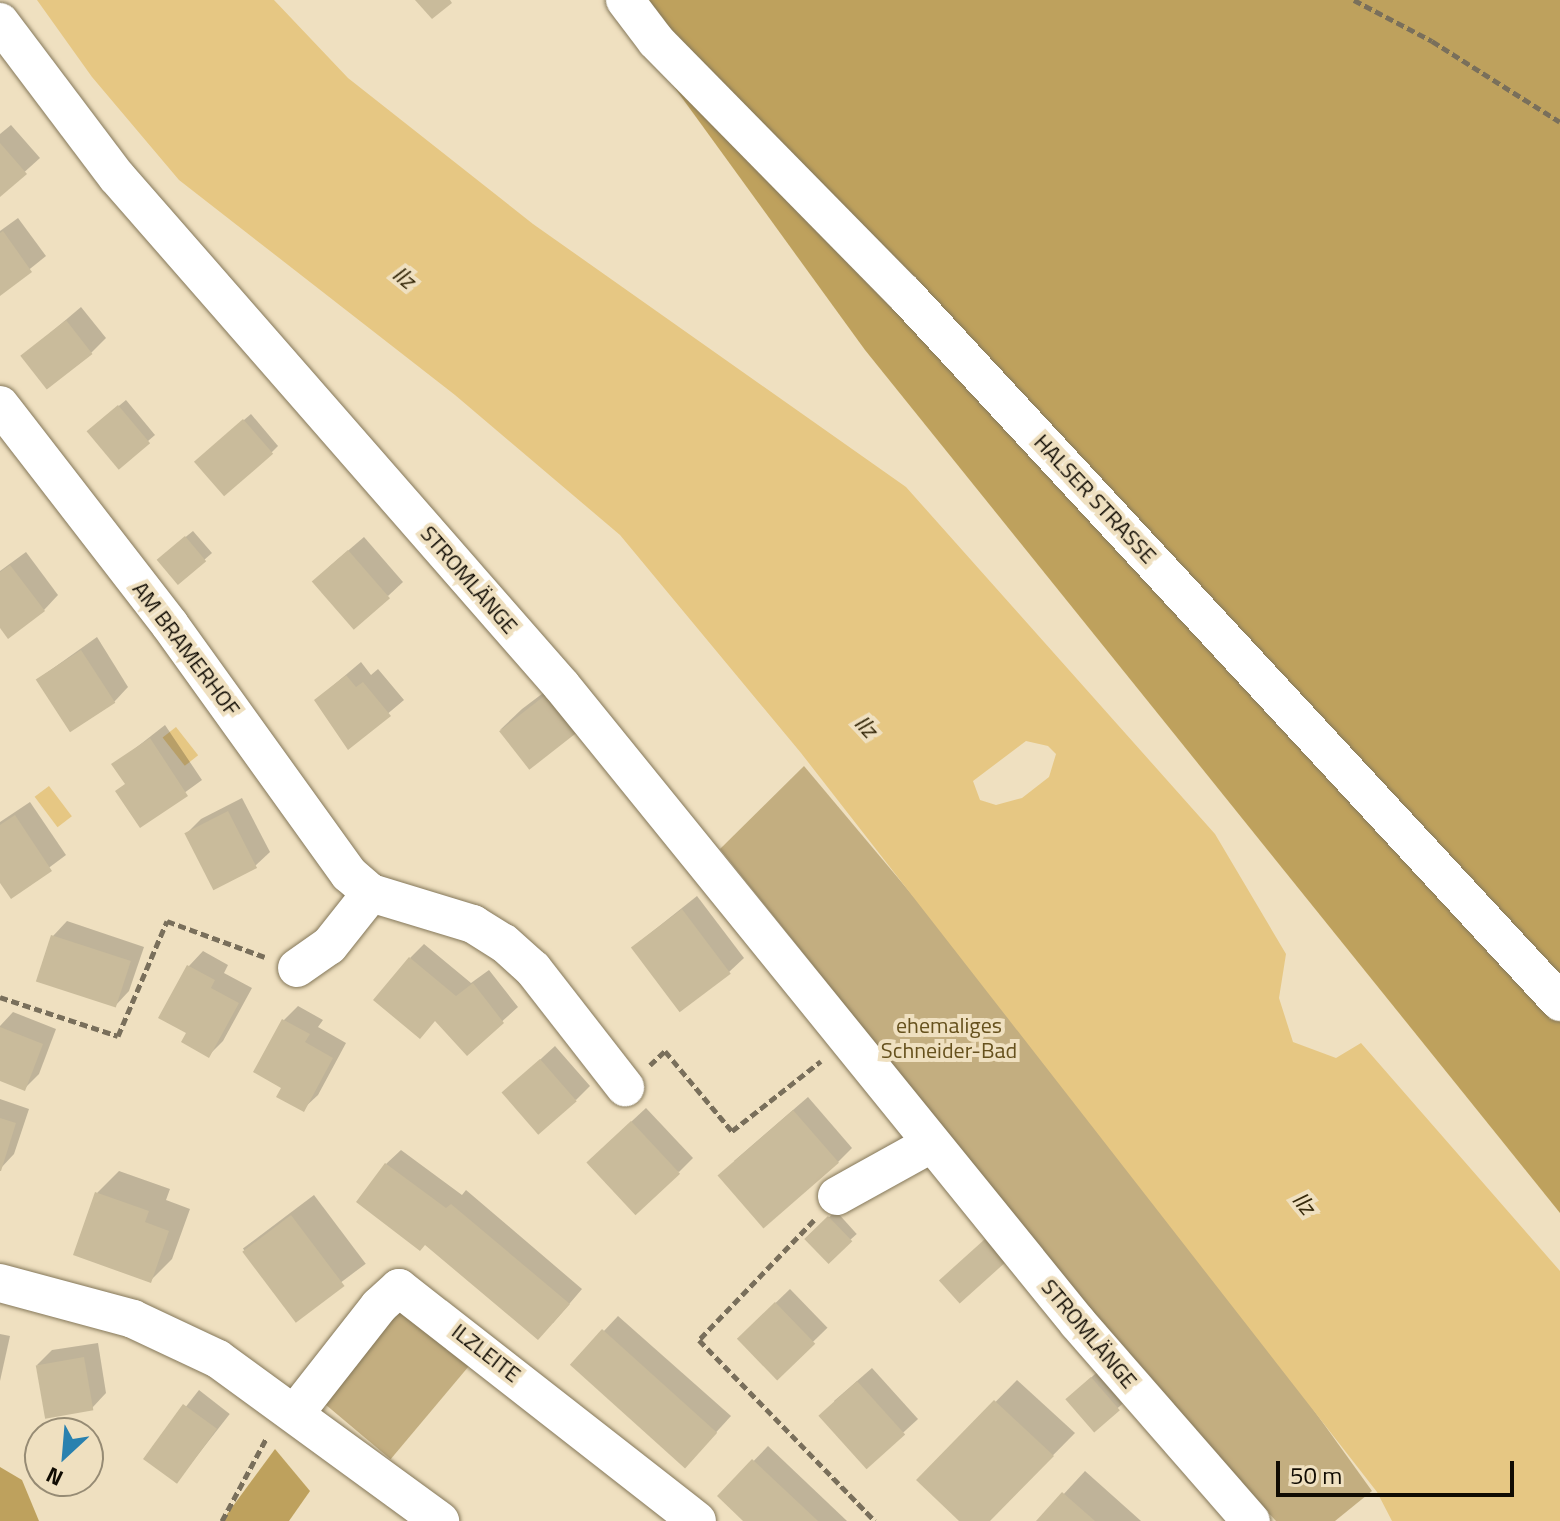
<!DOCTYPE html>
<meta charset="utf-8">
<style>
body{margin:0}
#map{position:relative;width:1560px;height:1521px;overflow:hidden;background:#efe0c0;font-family:"Titillium Web",sans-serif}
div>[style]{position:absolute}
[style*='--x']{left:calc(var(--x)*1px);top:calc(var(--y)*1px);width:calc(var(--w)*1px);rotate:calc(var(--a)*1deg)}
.green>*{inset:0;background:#c3ae80;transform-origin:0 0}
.forest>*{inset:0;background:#bea15d}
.water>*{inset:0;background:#e6c783;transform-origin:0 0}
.shadow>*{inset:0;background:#0003;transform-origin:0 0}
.building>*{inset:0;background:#c9bb9b;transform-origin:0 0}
.path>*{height:5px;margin-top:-2.5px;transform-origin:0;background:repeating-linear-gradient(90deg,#796f5b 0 8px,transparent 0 12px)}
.roads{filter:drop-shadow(0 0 2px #847759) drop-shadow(0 0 2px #847759)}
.street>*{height:38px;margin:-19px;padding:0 19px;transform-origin:19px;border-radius:19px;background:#fff}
span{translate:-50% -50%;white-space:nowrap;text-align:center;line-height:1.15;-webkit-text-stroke:8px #efe0c0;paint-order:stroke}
.street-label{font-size:22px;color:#110c03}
.park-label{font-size:22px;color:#66511d}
.water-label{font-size:24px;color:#36290a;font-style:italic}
.north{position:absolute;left:24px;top:1417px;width:80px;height:80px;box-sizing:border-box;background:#efe0c0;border:2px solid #968b74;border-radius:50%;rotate:206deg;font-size:22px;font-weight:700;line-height:32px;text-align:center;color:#110c03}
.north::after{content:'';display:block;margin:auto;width:28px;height:36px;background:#2981af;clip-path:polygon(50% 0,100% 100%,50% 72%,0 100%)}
.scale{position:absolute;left:1276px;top:1461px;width:238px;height:36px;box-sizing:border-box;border:4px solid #110c03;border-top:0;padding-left:10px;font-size:24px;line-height:28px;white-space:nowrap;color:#110c03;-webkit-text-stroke:6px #efe0c0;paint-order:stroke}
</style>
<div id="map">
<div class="green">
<div style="clip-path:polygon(804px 766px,998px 997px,1187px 1234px,1372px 1491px,1335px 1521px,1276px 1521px,1148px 1384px,720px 849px)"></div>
<div style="left:405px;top:1299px;width:92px;height:132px;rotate:40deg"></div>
</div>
<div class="forest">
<div style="clip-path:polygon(611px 0,1560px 0,1560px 1213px,865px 350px)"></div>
<div style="clip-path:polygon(275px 1449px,310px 1491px,289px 1521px,222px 1521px)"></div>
<div style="clip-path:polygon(0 1467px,22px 1480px,39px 1521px,0 1521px)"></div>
</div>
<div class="water">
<div style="clip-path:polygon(evenodd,37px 0,274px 0,348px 78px,533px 224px,906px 487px,1215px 834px,1286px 954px,1279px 998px,1293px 1042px,1336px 1058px,1361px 1043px,1560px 1271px,1560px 1521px,1392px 1521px,1377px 1492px,801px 753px,620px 535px,455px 395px,179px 180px,92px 77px,37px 0,1026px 741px,1048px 746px,1056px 754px,1049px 777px,1022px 798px,996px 805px,980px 800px,973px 781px,1026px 741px)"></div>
<div style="left:176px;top:727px;width:36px;height:17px;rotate:52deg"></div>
<div style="left:49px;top:786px;width:38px;height:18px;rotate:53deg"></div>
</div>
<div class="shadow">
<div style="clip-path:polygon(11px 125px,40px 158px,0 194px,0 134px)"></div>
<div style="clip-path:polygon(18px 218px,46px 256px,0 293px,0 231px)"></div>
<div style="clip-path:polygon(81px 307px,106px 338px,91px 353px,23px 356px)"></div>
<div style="clip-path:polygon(126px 400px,155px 435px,119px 466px,96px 425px)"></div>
<div style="clip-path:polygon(251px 414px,278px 446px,272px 452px,203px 455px)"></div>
<div style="clip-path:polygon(193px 531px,212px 553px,179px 582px,166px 553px)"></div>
<div style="clip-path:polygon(364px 537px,403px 582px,388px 596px,329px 567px)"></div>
<div style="clip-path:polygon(26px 552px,58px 595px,44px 610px,0 625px,0 571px)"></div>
<div style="clip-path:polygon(97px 637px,128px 687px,114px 702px,38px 679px)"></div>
<div style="clip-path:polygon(361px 662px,371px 675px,378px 669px,404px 700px,348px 747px,316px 700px)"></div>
<div style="clip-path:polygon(571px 672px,599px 708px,500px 730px,522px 709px)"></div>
<div style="clip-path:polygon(165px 725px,202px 780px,140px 825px,126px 783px,114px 765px)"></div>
<div style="clip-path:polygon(242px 798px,270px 852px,255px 866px,186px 834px,201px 819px)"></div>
<div style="clip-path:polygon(30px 802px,66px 855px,11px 896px,0 880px,0 822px)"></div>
<div style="clip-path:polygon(697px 896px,744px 958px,729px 972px,633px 947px)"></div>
<div style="clip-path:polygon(67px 921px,144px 947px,129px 991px,115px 1006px,53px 936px)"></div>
<div style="clip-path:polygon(424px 944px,471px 983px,489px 970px,518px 1007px,467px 1053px,410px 958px)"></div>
<div style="clip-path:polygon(203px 951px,228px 965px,224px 973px,252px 988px,223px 1041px,209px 1055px,189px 1032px,161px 1017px,189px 966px)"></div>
<div style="clip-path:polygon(298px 1006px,323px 1020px,318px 1027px,346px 1043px,318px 1095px,303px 1109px,283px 1087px,284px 1020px)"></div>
<div style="clip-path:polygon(13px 1012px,56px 1029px,39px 1074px,24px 1089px,0 1079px,0 1026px)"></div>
<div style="clip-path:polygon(555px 1046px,590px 1086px,576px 1100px,519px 1079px)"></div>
<div style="clip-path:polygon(808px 1097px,852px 1148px,838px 1162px,734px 1161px)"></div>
<div style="clip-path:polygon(0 1099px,29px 1109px,14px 1154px,0 1169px)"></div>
<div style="clip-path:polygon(646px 1108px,693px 1158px,679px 1172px,604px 1147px)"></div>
<div style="clip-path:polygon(401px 1150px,462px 1195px,466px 1190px,582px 1289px,553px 1323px,425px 1242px,386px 1164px)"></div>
<div style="clip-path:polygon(119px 1171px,170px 1189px,166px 1200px,190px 1209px,172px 1259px,150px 1281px,97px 1193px)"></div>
<div style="left:314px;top:1195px;width:86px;height:89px;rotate:53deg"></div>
<div style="left:836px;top:1211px;width:31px;height:40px;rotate:48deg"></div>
<div style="left:790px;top:1289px;width:54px;height:71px;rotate:46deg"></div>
<div style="clip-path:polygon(618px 1316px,731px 1416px,699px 1451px,572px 1365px)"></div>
<div style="clip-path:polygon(0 1334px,10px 1336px,0 1381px)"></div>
<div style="clip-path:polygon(98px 1343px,106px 1393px,92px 1408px,37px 1365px,52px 1350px)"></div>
<div style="clip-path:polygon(1106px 1364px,1133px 1394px,1095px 1429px,1083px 1385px)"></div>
<div style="clip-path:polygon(872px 1368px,918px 1419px,870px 1463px,834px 1401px)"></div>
<div style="clip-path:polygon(1017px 1380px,1075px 1433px,988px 1521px,962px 1521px,919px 1480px)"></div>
<div style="left:199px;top:1390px;width:39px;height:87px;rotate:38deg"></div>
<div style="clip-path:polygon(768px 1446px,847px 1521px,746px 1521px,720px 1496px)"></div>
<div style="clip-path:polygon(1085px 1471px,1141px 1521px,1039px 1521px)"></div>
</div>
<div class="building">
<div style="clip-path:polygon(415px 0,450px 0,452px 3px,432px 19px)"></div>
<div style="clip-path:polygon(0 143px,27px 174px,0 197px)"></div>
<div style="clip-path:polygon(3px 231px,32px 272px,0 296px,0 233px)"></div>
<div style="left:66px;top:320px;width:43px;height:58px;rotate:52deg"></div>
<div style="left:118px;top:405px;width:50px;height:41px;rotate:50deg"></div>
<div style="left:243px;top:419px;width:46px;height:65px;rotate:49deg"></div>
<div style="left:185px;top:536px;width:33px;height:37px;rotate:50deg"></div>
<div style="left:348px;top:550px;width:64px;height:48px;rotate:49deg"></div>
<div style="clip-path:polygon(10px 565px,45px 611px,8px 639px,0 628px,0 572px)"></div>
<div style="left:81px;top:650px;width:63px;height:54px;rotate:57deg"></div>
<div style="clip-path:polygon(346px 675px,356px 687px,363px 682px,391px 716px,348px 750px,314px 700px)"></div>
<div style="left:548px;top:693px;width:49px;height:62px;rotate:52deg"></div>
<div style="clip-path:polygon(150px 738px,188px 796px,140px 828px,115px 791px,125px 784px,111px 764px)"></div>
<div style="left:228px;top:811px;width:64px;height:49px;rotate:63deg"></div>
<div style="clip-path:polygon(15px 815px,52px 871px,11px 899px,0 883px,0 825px)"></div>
<div style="left:682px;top:909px;width:81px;height:64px;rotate:53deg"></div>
<div style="left:51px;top:935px;width:84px;height:49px;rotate:18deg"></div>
<div style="clip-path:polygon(409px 957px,456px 996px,473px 983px,504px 1023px,467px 1056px,435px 1021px,420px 1039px,373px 1000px)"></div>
<div style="clip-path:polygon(187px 965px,215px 980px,211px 988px,239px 1003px,209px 1058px,181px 1042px,186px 1033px,158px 1018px)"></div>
<div style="clip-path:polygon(282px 1019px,310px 1034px,305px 1042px,333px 1058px,304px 1112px,276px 1097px,281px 1088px,253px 1072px)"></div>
<div style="clip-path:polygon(0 1027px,43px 1044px,25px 1091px,0 1081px)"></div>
<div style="left:540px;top:1059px;width:56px;height:51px;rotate:49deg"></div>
<div style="left:793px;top:1110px;width:70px;height:100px;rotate:49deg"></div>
<div style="clip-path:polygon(0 1118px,16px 1123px,1px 1171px,0 1171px)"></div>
<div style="left:631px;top:1121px;width:72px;height:61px;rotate:47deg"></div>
<div style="clip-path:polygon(385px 1163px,446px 1208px,451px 1204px,570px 1304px,538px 1340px,425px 1245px,420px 1251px,356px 1202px)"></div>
<div style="clip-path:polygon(95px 1192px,149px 1211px,145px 1222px,169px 1231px,151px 1283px,73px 1255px)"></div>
<div style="left:291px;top:1215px;width:89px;height:61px;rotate:53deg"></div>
<div style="left:828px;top:1216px;width:35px;height:33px;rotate:46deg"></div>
<div style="left:985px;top:1239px;width:31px;height:62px;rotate:48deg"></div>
<div style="left:775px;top:1302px;width:58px;height:53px;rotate:46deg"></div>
<div style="left:602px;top:1329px;width:155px;height:48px;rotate:42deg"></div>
<div style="left:84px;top:1357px;width:54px;height:49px;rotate:80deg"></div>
<div style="left:1091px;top:1377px;width:44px;height:34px;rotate:49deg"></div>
<div style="left:857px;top:1381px;width:72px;height:52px;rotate:48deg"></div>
<div style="clip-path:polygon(994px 1400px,1054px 1456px,990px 1521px,959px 1521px,916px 1480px)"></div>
<div style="left:183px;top:1404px;width:42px;height:68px;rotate:36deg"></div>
<div style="clip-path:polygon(752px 1459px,818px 1521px,743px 1521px,717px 1496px)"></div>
<div style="clip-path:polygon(1062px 1492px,1095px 1521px,1036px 1521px)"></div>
</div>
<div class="path">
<div style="--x:1354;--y:0;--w:88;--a:27.7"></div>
<div style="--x:1432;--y:41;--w:151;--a:32.3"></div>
<div style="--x:0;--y:997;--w:124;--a:18.3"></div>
<div style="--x:118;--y:1036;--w:125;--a:-66.9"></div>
<div style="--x:167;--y:921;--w:104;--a:20.2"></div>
<div style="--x:650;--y:1065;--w:21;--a:-43"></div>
<div style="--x:665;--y:1051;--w:104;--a:50.1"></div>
<div style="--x:732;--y:1131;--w:113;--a:-38.2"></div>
<div style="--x:814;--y:1220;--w:166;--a:133.8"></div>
<div style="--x:699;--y:1340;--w:252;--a:45.8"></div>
<div style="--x:222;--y:1521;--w:95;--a:-61.8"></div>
</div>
<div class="roads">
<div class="street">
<div style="--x:625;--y:0;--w:51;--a:52.9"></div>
<div style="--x:656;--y:41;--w:354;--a:45.5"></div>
<div style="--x:904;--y:293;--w:966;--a:47.22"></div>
<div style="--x:0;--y:22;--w:194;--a:53"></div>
<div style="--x:117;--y:177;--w:675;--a:48.85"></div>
<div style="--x:561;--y:685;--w:821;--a:50.98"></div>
<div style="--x:1078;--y:1323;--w:263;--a:48.9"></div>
<div style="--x:0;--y:405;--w:278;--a:52.3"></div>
<div style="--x:170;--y:625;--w:307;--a:54.3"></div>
<div style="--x:349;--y:874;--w:29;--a:41"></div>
<div style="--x:371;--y:893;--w:107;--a:16.9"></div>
<div style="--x:473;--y:924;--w:36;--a:32"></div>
<div style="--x:504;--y:943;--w:39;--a:42"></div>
<div style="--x:533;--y:969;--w:150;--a:52.1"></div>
<div style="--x:297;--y:968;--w:39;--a:-35"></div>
<div style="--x:329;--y:946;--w:68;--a:-51.6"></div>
<div style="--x:837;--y:1196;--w:107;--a:-29"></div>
<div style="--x:0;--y:1283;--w:138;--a:15.1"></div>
<div style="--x:133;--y:1319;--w:94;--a:25.2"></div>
<div style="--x:218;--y:1359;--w:275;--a:36.1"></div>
<div style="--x:296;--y:1412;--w:135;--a:-51.9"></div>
<div style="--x:379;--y:1306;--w:27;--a:-42"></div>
<div style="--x:399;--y:1288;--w:378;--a:38"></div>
</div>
</div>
<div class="street-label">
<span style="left:1095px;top:499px;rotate:47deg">HALSER STRASSE</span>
<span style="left:469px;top:580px;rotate:49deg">STROMLÄNGE</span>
<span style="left:186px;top:649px;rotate:53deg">AM BRAMERHOF</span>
<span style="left:1089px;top:1334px;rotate:50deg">STROMLÄNGE</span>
<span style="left:486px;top:1353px;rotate:38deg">ILZLEITE</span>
</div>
<div class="park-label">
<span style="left:949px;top:1038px">ehemaliges<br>Schneider-Bad</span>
</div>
<div class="water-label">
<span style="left:404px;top:277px;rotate:39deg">Ilz</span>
<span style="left:866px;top:726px;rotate:47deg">Ilz</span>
<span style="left:1304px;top:1203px;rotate:51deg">Ilz</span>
</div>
<div class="north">N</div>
<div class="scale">50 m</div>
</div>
